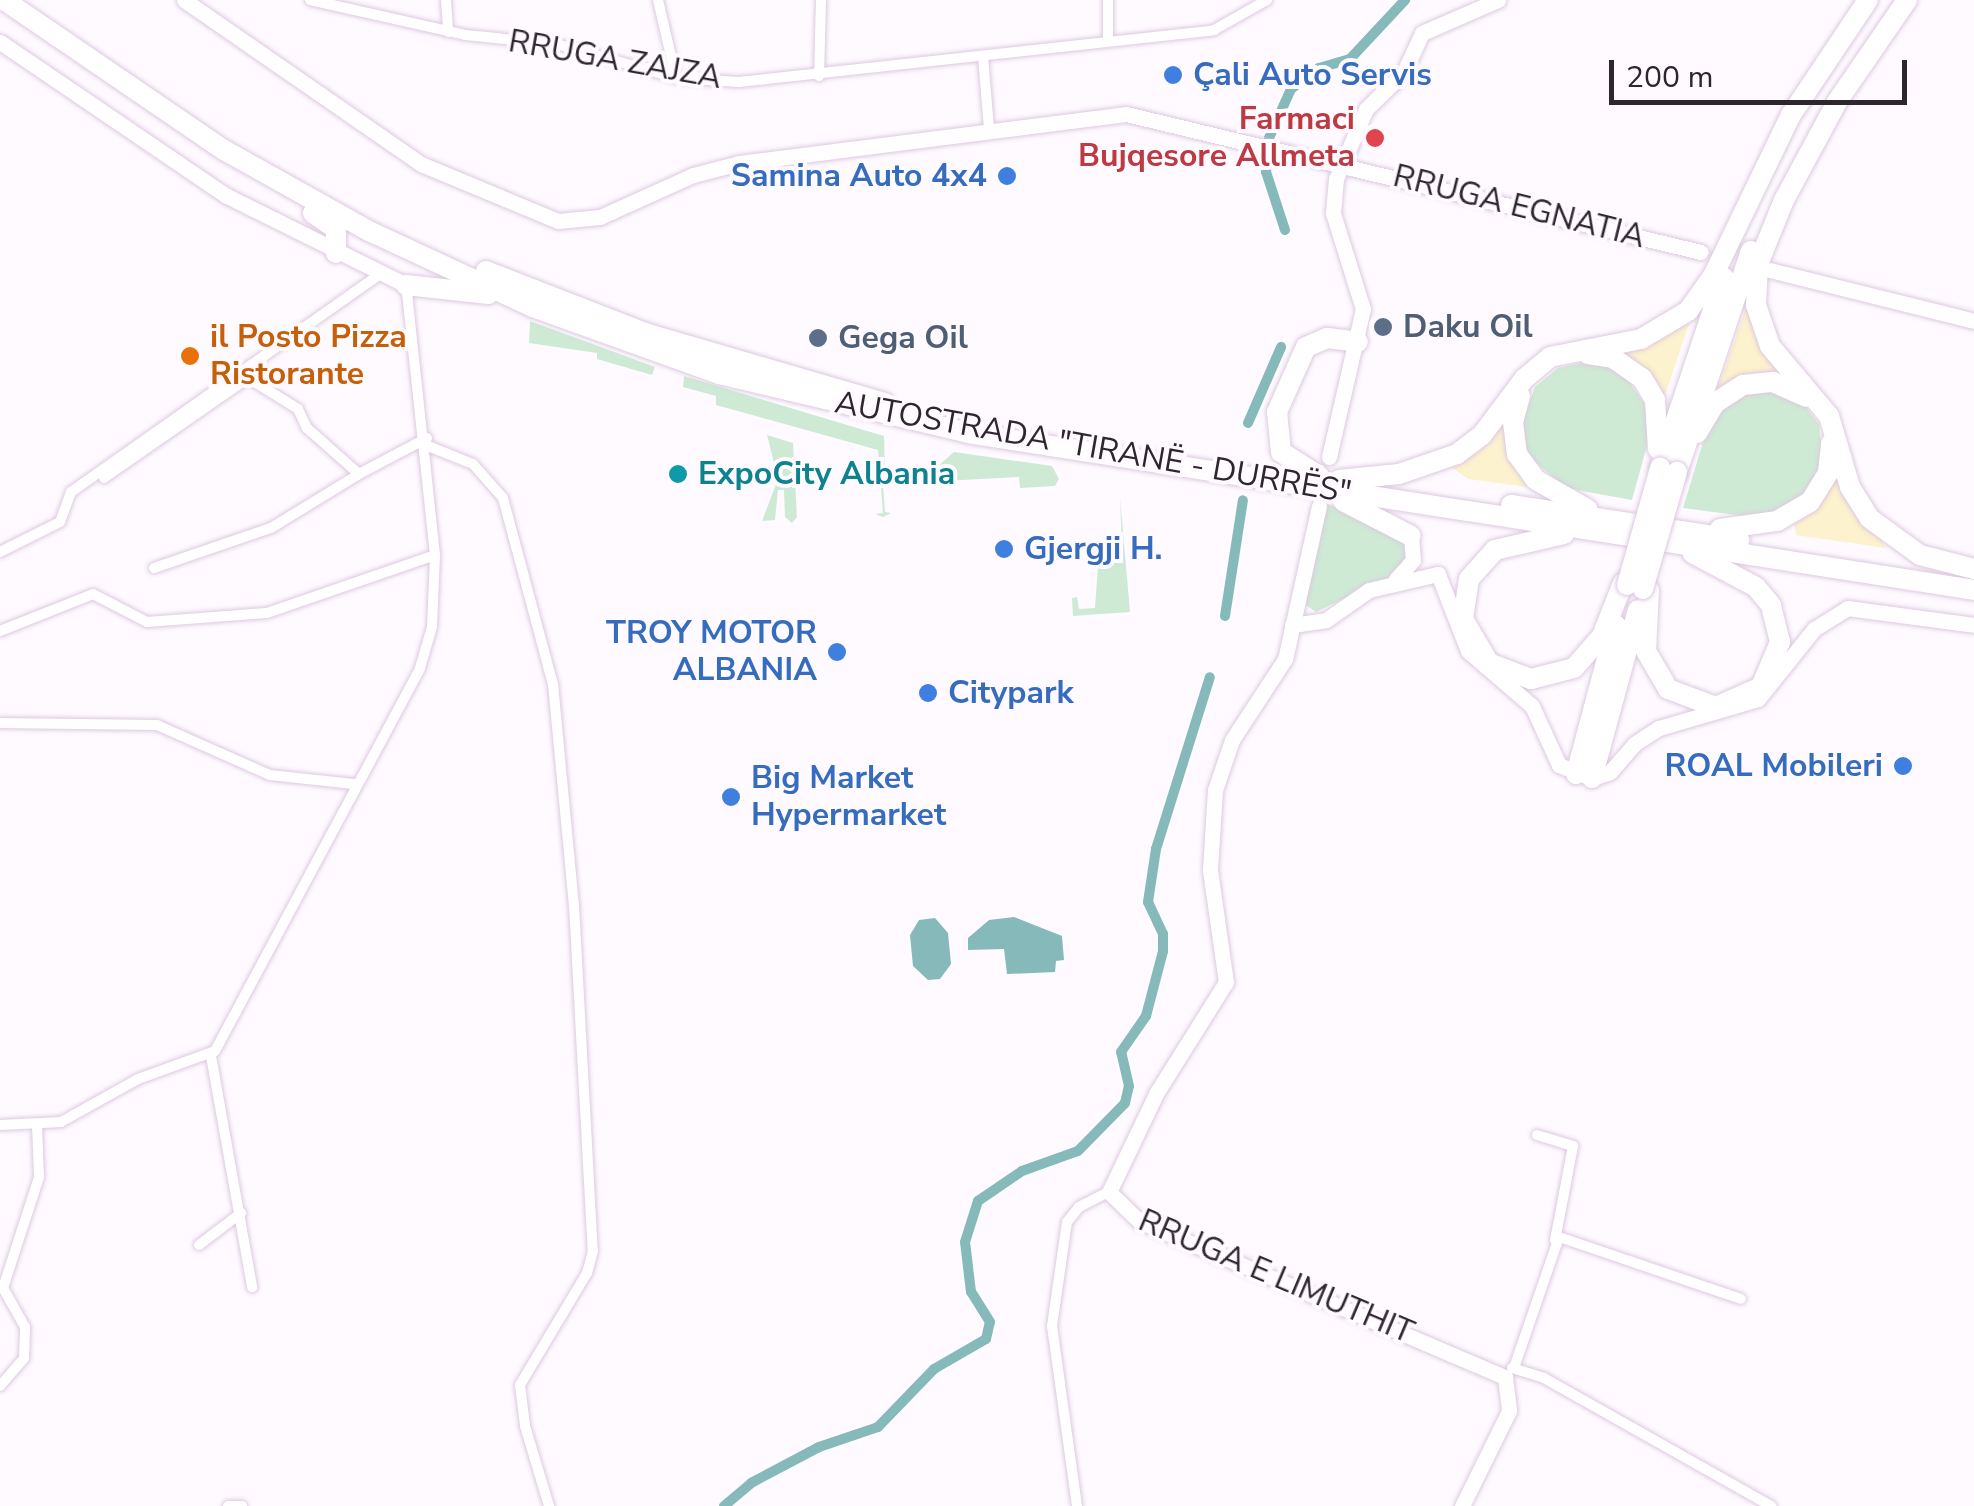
<!DOCTYPE html>
<meta charset="utf-8">
<style>
body{margin:0}
#map{position:relative;width:1974px;height:1506px;overflow:hidden;background:#fefaff;font-family:"Nunito Sans",sans-serif}
div>[style]{position:absolute}
[style*='--x']{left:calc(var(--x)*1px);top:calc(var(--y)*1px);width:calc(var(--w)*1px);rotate:calc(var(--a)*1deg)}
.green>*{inset:0;background:#ceead4}
.sand>*{inset:0;background:#fcf2cd}
.water>*{inset:0;background:#86b9b9}
.canal>*{height:10px;margin:-5px;padding:0 5px;transform-origin:5px;border-radius:5px;background:#86b9b9}
.roads{filter:drop-shadow(0 0 2px #ddc9e0) drop-shadow(0 0 2px #ddc9e0)}
.street>*{height:10px;margin:-5px;padding:0 5px;transform-origin:5px;border-radius:5px;background:#fff}
.secondary>*{height:15px;margin:-7.5px;padding:0 7.5px;transform-origin:7.5px;border-radius:7.5px;background:#fff}
.highway>*{height:20px;margin:-10px;padding:0 10px;transform-origin:10px;border-radius:10px;background:#fff}
.bridges{filter:drop-shadow(0 0 2px #ddc9e0) drop-shadow(0 0 2px #ddc9e0)}
.highway-bridge>*{height:20px;margin:-10px;padding:0 10px;transform-origin:10px;border-radius:10px;background:#fff}
.dots>*{width:28px;height:28px;translate:-50% -50%;box-sizing:border-box;border:5px solid #fefaff;border-radius:50%}
span{translate:-50% -50%;white-space:nowrap;text-align:center;line-height:1.15;-webkit-text-stroke:8px #fefaff;paint-order:stroke}
.street-label{font-size:32px;color:#2e262f}
.shop-label{font-size:32px;color:#366cbe;font-weight:700}
.left{translate:0 -50%;text-align:left}
.right{translate:-100% -50%;text-align:right}
.health-label{font-size:32px;color:#be3a42;font-weight:700}
.service-label{font-size:32px;color:#4e5e75;font-weight:700}
.food-label{font-size:32px;color:#c56008;font-weight:700}
.culture-label{font-size:32px;color:#0d838f;font-weight:700}
.scale{position:absolute;left:1609px;top:60px;width:298px;height:45px;box-sizing:border-box;border:5px solid #2e262f;border-top:0;padding-left:12px;font-size:30px;line-height:35px;white-space:nowrap;color:#2e262f;-webkit-text-stroke:8px #fefaff;paint-order:stroke}
</style>
<div id="map">
<div class="green">
<div style="clip-path:polygon(530px 321px,655px 367px,652px 375px,597px 359px,597px 353px,529px 343px)"></div>
<div style="clip-path:polygon(1591px 361px,1621px 370px,1648px 409px,1648px 442px,1632px 500px,1566px 488px,1527px 455px,1520px 429px,1535px 387px,1558px 368px)"></div>
<div style="clip-path:polygon(684px 376px,884px 436px,885px 476px,893px 476px,893px 485px,883px 486px,885px 512px,891px 513px,883px 517px,875px 514px,883px 513px,878px 450px,716px 405px,716px 396px,683px 387px)"></div>
<div style="clip-path:polygon(1758px 388px,1800px 400px,1819px 424px,1823px 465px,1812px 490px,1783px 512px,1751px 517px,1683px 508px,1707px 429px,1727px 401px)"></div>
<div style="clip-path:polygon(767px 435px,793px 443px,797px 517px,792px 523px,785px 517px,784px 490px,778px 490px,775px 520px,762px 521px,778px 479px)"></div>
<div style="clip-path:polygon(954px 452px,1052px 466px,1059px 479px,1055px 486px,1020px 488px,1019px 477px,944px 481px,941px 489px,939px 465px)"></div>
<div style="clip-path:polygon(1120px 497px,1130px 612px,1073px 616px,1072px 598px,1077px 597px,1079px 609px,1095px 608px,1098px 565px,1122px 548px)"></div>
<div style="clip-path:polygon(1326px 504px,1366px 516px,1412px 549px,1397px 573px,1316px 612px,1303px 603px)"></div>
</div>
<div class="sand">
<div style="clip-path:polygon(1749px 299px,1792px 380px,1717px 391px)"></div>
<div style="clip-path:polygon(1691px 318px,1663px 401px,1615px 351px)"></div>
<div style="clip-path:polygon(1507px 411px,1536px 488px,1468px 479px,1450px 466px)"></div>
<div style="clip-path:polygon(1836px 465px,1877px 532px,1886px 548px,1796px 535px,1794px 521px)"></div>
</div>
<div class="water">
<div style="clip-path:polygon(1014px 917px,1062px 936px,1064px 960px,1056px 961px,1055px 972px,1007px 974px,1004px 949px,968px 950px,968px 938px,989px 920px)"></div>
<div style="clip-path:polygon(935px 918px,948px 933px,951px 964px,940px 979px,928px 980px,913px 966px,910px 935px,919px 920px)"></div>
</div>
<div class="canal">
<div style="--x:1285;--y:230;--w:61;--a:-108.1"></div>
<div style="--x:1266;--y:172;--w:34;--a:-85"></div>
<div style="--x:1269;--y:138;--w:54;--a:-65.8"></div>
<div style="--x:1291;--y:89;--w:35;--a:-37"></div>
<div style="--x:1319;--y:68;--w:32;--a:-16"></div>
<div style="--x:1350;--y:59;--w:81;--a:-47"></div>
<div style="--x:1248;--y:423;--w:83;--a:-66.5"></div>
<div style="--x:1225;--y:616;--w:117;--a:-81.2"></div>
<div style="--x:724;--y:1506;--w:35;--a:-40"></div>
<div style="--x:751;--y:1483;--w:77;--a:-27.9"></div>
<div style="--x:819;--y:1447;--w:62;--a:-18.7"></div>
<div style="--x:878;--y:1427;--w:81;--a:-46"></div>
<div style="--x:934;--y:1369;--w:60;--a:-30"></div>
<div style="--x:986;--y:1339;--w:17;--a:-77"></div>
<div style="--x:990;--y:1322;--w:36;--a:-122"></div>
<div style="--x:971;--y:1292;--w:50;--a:-96.8"></div>
<div style="--x:965;--y:1242;--w:43;--a:-72.4"></div>
<div style="--x:978;--y:1201;--w:53;--a:-34.3"></div>
<div style="--x:1022;--y:1171;--w:59;--a:-19.7"></div>
<div style="--x:1078;--y:1151;--w:67;--a:-45.6"></div>
<div style="--x:1125;--y:1103;--w:17;--a:-77"></div>
<div style="--x:1129;--y:1086;--w:35;--a:-103"></div>
<div style="--x:1121;--y:1052;--w:44;--a:-55.2"></div>
<div style="--x:1146;--y:1016;--w:67;--a:-75.3"></div>
<div style="--x:1163;--y:951;--w:17;--a:-90"></div>
<div style="--x:1163;--y:934;--w:35;--a:-115"></div>
<div style="--x:1148;--y:902;--w:54;--a:-81.4"></div>
<div style="--x:1156;--y:849;--w:180;--a:-72.6"></div>
</div>
<div class="roads">
<div class="street">
<div style="--x:310;--y:0;--w:159;--a:12.7"></div>
<div style="--x:465;--y:35;--w:91;--a:5.6"></div>
<div style="--x:556;--y:44;--w:125;--a:15.8"></div>
<div style="--x:676;--y:78;--w:63;--a:3.6"></div>
<div style="--x:739;--y:82;--w:478;--a:-6.2"></div>
<div style="--x:1214;--y:30;--w:61;--a:-29.5"></div>
<div style="--x:446;--y:0;--w:32;--a:86"></div>
<div style="--x:658;--y:0;--w:80;--a:77"></div>
<div style="--x:1108;--y:0;--w:39;--a:90"></div>
<div style="--x:983;--y:57;--w:72;--a:85.2"></div>
<div style="--x:819;--y:76;--w:76;--a:-88.5"></div>
<div style="--x:428;--y:446;--w:48;--a:21.8"></div>
<div style="--x:473;--y:464;--w:45;--a:48.6"></div>
<div style="--x:503;--y:498;--w:193;--a:75"></div>
<div style="--x:553;--y:684;--w:222;--a:84.6"></div>
<div style="--x:574;--y:905;--w:347;--a:86.9"></div>
<div style="--x:593;--y:1251;--w:23;--a:105"></div>
<div style="--x:587;--y:1273;--w:131;--a:120.9"></div>
<div style="--x:520;--y:1385;--w:41;--a:83"></div>
<div style="--x:525;--y:1426;--w:84;--a:73.3"></div>
<div style="--x:104;--y:478;--w:175;--a:-34.8"></div>
<div style="--x:248;--y:378;--w:59;--a:31.8"></div>
<div style="--x:298;--y:409;--w:21;--a:65"></div>
<div style="--x:307;--y:428;--w:69;--a:41.5"></div>
<div style="--x:359;--y:474;--w:77;--a:-27.9"></div>
<div style="--x:0;--y:552;--w:67;--a:-26.6"></div>
<div style="--x:60;--y:522;--w:32;--a:-70"></div>
<div style="--x:71;--y:492;--w:377;--a:-35.2"></div>
<div style="--x:154;--y:568;--w:124;--a:-18.9"></div>
<div style="--x:271;--y:528;--w:103;--a:-31.5"></div>
<div style="--x:0;--y:631;--w:100;--a:-21.7"></div>
<div style="--x:93;--y:594;--w:61;--a:27.4"></div>
<div style="--x:147;--y:622;--w:120;--a:-4.3"></div>
<div style="--x:267;--y:613;--w:178;--a:-19"></div>
<div style="--x:0;--y:723;--w:157;--a:0.7"></div>
<div style="--x:157;--y:725;--w:124;--a:23.9"></div>
<div style="--x:270;--y:775;--w:84;--a:6.1"></div>
<div style="--x:211;--y:1056;--w:235;--a:79.9"></div>
<div style="--x:0;--y:1125;--w:61;--a:-2.8"></div>
<div style="--x:61;--y:1122;--w:88;--a:-29.2"></div>
<div style="--x:138;--y:1079;--w:82;--a:-20"></div>
<div style="--x:215;--y:1051;--w:434;--a:-61.8"></div>
<div style="--x:420;--y:668;--w:43;--a:-73.7"></div>
<div style="--x:432;--y:627;--w:72;--a:-87.6"></div>
<div style="--x:435;--y:555;--w:272;--a:-96.1"></div>
<div style="--x:1537;--y:1135;--w:38;--a:17"></div>
<div style="--x:1573;--y:1146;--w:96;--a:100.8"></div>
<div style="--x:199;--y:1245;--w:53;--a:-37.3"></div>
<div style="--x:1515;--y:1365;--w:135;--a:-71"></div>
<div style="--x:1559;--y:1237;--w:192;--a:18.8"></div>
<div style="--x:1512;--y:1368;--w:34;--a:17"></div>
<div style="--x:1544;--y:1378;--w:261;--a:29.4"></div>
<div style="--x:0;--y:1386;--w:37;--a:-49"></div>
<div style="--x:24;--y:1358;--w:31;--a:-88"></div>
<div style="--x:25;--y:1327;--w:45;--a:-119.4"></div>
<div style="--x:3;--y:1288;--w:117;--a:-72"></div>
<div style="--x:39;--y:1177;--w:53;--a:-92.2"></div>
<div style="--x:228;--y:1506;--w:14;--a:0"></div>
<div style="--x:1077;--y:1506;--w:182;--a:-97.9"></div>
<div style="--x:1052;--y:1326;--w:105;--a:-81.8"></div>
<div style="--x:1067;--y:1222;--w:19;--a:-51"></div>
<div style="--x:1079;--y:1207;--w:34;--a:-27"></div>
</div>
<div class="secondary">
<div style="--x:184;--y:0;--w:288;--a:34.7"></div>
<div style="--x:421;--y:164;--w:148;--a:22.6"></div>
<div style="--x:558;--y:221;--w:42;--a:-5.4"></div>
<div style="--x:600;--y:217;--w:102;--a:-24.3"></div>
<div style="--x:693;--y:175;--w:48;--a:-14.6"></div>
<div style="--x:739;--y:163;--w:390;--a:-7.2"></div>
<div style="--x:1126;--y:114;--w:591;--a:13.5"></div>
<div style="--x:0;--y:42;--w:274;--a:34.2"></div>
<div style="--x:227;--y:196;--w:200;--a:26.4"></div>
<div style="--x:1770;--y:270;--w:210;--a:14"></div>
<div style="--x:1329;--y:457;--w:152;--a:-77.1"></div>
<div style="--x:1363;--y:309;--w:101;--a:-107.4"></div>
<div style="--x:1333;--y:213;--w:34;--a:-85"></div>
<div style="--x:1336;--y:179;--w:76;--a:-66.8"></div>
<div style="--x:1366;--y:109;--w:53;--a:-44.2"></div>
<div style="--x:1404;--y:72;--w:43;--a:-65.2"></div>
<div style="--x:1422;--y:33;--w:83;--a:-23.5"></div>
<div style="--x:1319;--y:506;--w:157;--a:102.5"></div>
<div style="--x:1285;--y:659;--w:97;--a:123.2"></div>
<div style="--x:1232;--y:740;--w:53;--a:108.8"></div>
<div style="--x:1215;--y:790;--w:80;--a:93.6"></div>
<div style="--x:1210;--y:870;--w:113;--a:81.9"></div>
<div style="--x:1226;--y:982;--w:130;--a:122.1"></div>
<div style="--x:1157;--y:1092;--w:111;--a:115.6"></div>
<div style="--x:1109;--y:1192;--w:42;--a:44"></div>
<div style="--x:1139;--y:1221;--w:398;--a:23.1"></div>
<div style="--x:1505;--y:1377;--w:34;--a:83"></div>
<div style="--x:1509;--y:1411;--w:106;--a:116.3"></div>
<div style="--x:1396;--y:579;--w:25;--a:-48"></div>
<div style="--x:1413;--y:560;--w:24;--a:-95"></div>
<div style="--x:1292;--y:625;--w:34;--a:-8"></div>
<div style="--x:1326;--y:620;--w:52;--a:-34.9"></div>
<div style="--x:1369;--y:590;--w:71;--a:-13.1"></div>
<div style="--x:1438;--y:574;--w:83;--a:68.7"></div>
<div style="--x:1468;--y:651;--w:84;--a:40.7"></div>
<div style="--x:1532;--y:706;--w:65;--a:65.4"></div>
<div style="--x:1559;--y:765;--w:35;--a:22"></div>
<div style="--x:1592;--y:778;--w:19;--a:-18"></div>
<div style="--x:1610;--y:772;--w:37;--a:-49"></div>
<div style="--x:1634;--y:744;--w:30;--a:-33"></div>
<div style="--x:1659;--y:728;--w:103;--a:-16.3"></div>
<div style="--x:1758;--y:699;--w:90;--a:-51.3"></div>
<div style="--x:1814;--y:629;--w:39;--a:-32"></div>
<div style="--x:1847;--y:608;--w:128;--a:7.6"></div>
</div>
<div class="highway">
<div style="--x:4;--y:0;--w:266;--a:34.3"></div>
<div style="--x:224;--y:150;--w:166;--a:29.2"></div>
<div style="--x:369;--y:231;--w:181;--a:24.9"></div>
<div style="--x:533;--y:307;--w:198;--a:19.8"></div>
<div style="--x:719;--y:374;--w:256;--a:13.3"></div>
<div style="--x:968;--y:433;--w:1018;--a:8.87"></div>
<div style="--x:1907;--y:0;--w:124;--a:124.5"></div>
<div style="--x:1837;--y:102;--w:111;--a:118.4"></div>
<div style="--x:1784;--y:200;--w:69;--a:112.1"></div>
<div style="--x:1758;--y:264;--w:41;--a:92.8"></div>
<div style="--x:1756;--y:305;--w:43;--a:71.1"></div>
<div style="--x:1770;--y:346;--w:92;--a:49.9"></div>
<div style="--x:1829;--y:416;--w:74;--a:73.5"></div>
<div style="--x:1850;--y:487;--w:36;--a:58"></div>
<div style="--x:1869;--y:518;--w:63;--a:36"></div>
<div style="--x:1920;--y:555;--w:56;--a:14.5"></div>
<div style="--x:313;--y:213;--w:28;--a:35"></div>
<div style="--x:336;--y:229;--w:24;--a:90"></div>
<div style="--x:486;--y:271;--w:171;--a:21.3"></div>
<div style="--x:645;--y:333;--w:250;--a:16.3"></div>
<div style="--x:406;--y:285;--w:83;--a:6.2"></div>
<div style="--x:1588;--y:354;--w:25;--a:9"></div>
<div style="--x:1613;--y:358;--w:35;--a:35"></div>
<div style="--x:1642;--y:378;--w:26;--a:59"></div>
<div style="--x:1655;--y:400;--w:49;--a:86.5"></div>
<div style="--x:1520;--y:396;--w:27;--a:105"></div>
<div style="--x:1513;--y:422;--w:32;--a:83"></div>
<div style="--x:1517;--y:454;--w:32;--a:54"></div>
<div style="--x:1536;--y:480;--w:59;--a:29.6"></div>
<div style="--x:1697;--y:433;--w:35;--a:-59"></div>
<div style="--x:1715;--y:403;--w:33;--a:-33"></div>
<div style="--x:1743;--y:385;--w:30;--a:-6"></div>
<div style="--x:1773;--y:382;--w:36;--a:24"></div>
<div style="--x:1660;--y:468;--w:201;--a:-71.5"></div>
<div style="--x:1677;--y:472;--w:233;--a:-71.5"></div>
<div style="--x:1319;--y:476;--w:45;--a:-147.7"></div>
<div style="--x:1281;--y:452;--w:40;--a:-95.7"></div>
<div style="--x:1277;--y:412;--w:71;--a:-66"></div>
<div style="--x:1306;--y:347;--w:23;--a:-23"></div>
<div style="--x:1327;--y:338;--w:31;--a:7"></div>
<div style="--x:1339;--y:480;--w:60;--a:-5.7"></div>
<div style="--x:1399;--y:474;--w:61;--a:-19"></div>
<div style="--x:1457;--y:454;--w:31;--a:-37"></div>
<div style="--x:1482;--y:435;--w:70;--a:-53.1"></div>
<div style="--x:1524;--y:379;--w:34;--a:-40"></div>
<div style="--x:1550;--y:357;--w:93;--a:-11.2"></div>
<div style="--x:1641;--y:339;--w:55;--a:-30.8"></div>
<div style="--x:1688;--y:311;--w:43;--a:-54.5"></div>
<div style="--x:1713;--y:276;--w:179;--a:-64.2"></div>
<div style="--x:1791;--y:115;--w:138;--a:-56.2"></div>
<div style="--x:1343;--y:501;--w:76;--a:27.2"></div>
<div style="--x:1511;--y:505;--w:231;--a:8.7"></div>
<div style="--x:1720;--y:529;--w:58;--a:-8"></div>
<div style="--x:1777;--y:521;--w:38;--a:-30"></div>
<div style="--x:1810;--y:502;--w:34;--a:-58"></div>
<div style="--x:1828;--y:473;--w:30;--a:-84"></div>
<div style="--x:1564;--y:534;--w:71;--a:166.9"></div>
<div style="--x:1495;--y:550;--w:39;--a:132"></div>
<div style="--x:1469;--y:579;--w:40;--a:98.5"></div>
<div style="--x:1463;--y:619;--w:51;--a:59.4"></div>
<div style="--x:1489;--y:663;--w:45;--a:20.9"></div>
<div style="--x:1531;--y:679;--w:44;--a:-14.3"></div>
<div style="--x:1574;--y:668;--w:43;--a:-48.8"></div>
<div style="--x:1602;--y:636;--w:57;--a:-68.4"></div>
<div style="--x:1649;--y:590;--w:61;--a:92.8"></div>
<div style="--x:1646;--y:651;--w:44;--a:59.9"></div>
<div style="--x:1668;--y:689;--w:51;--a:20.6"></div>
<div style="--x:1716;--y:707;--w:49;--a:-24"></div>
<div style="--x:1761;--y:687;--w:49;--a:-67.1"></div>
<div style="--x:1780;--y:642;--w:38;--a:-104"></div>
<div style="--x:1771;--y:605;--w:23;--a:-130"></div>
<div style="--x:1756;--y:587;--w:72;--a:-152"></div>
<div style="--x:1576;--y:774;--w:154;--a:-75"></div>
<div style="--x:1592;--y:778;--w:174;--a:-74.7"></div>
</div>
</div>
<div class="bridges">
<div class="highway-bridge">
<div style="--x:1627;--y:585;--w:122;--a:-74.2"></div>
<div style="--x:1643;--y:589;--w:122;--a:-73.8"></div>
</div>
</div>
<div class="dots">
<div style="left:1173px;top:75px;background:#3f7fe0"></div>
<div style="left:1375px;top:138px;background:#e0444e"></div>
<div style="left:1007px;top:176px;background:#3f7fe0"></div>
<div style="left:1383px;top:327px;background:#5c6f8a"></div>
<div style="left:818px;top:338px;background:#5c6f8a"></div>
<div style="left:190px;top:356px;background:#e8710a"></div>
<div style="left:678px;top:474px;background:#0f9aa8"></div>
<div style="left:1004px;top:549px;background:#3f7fe0"></div>
<div style="left:837px;top:652px;background:#3f7fe0"></div>
<div style="left:928px;top:693px;background:#3f7fe0"></div>
<div style="left:1903px;top:766px;background:#3f7fe0"></div>
<div style="left:731px;top:797px;background:#3f7fe0"></div>
</div>
<div class="street-label">
<span style="left:615px;top:60px;rotate:10deg">RRUGA ZAJZA</span>
<span style="left:1519px;top:207px;rotate:14deg">RRUGA EGNATIA</span>
<span style="left:1093px;top:448px;rotate:10deg">AUTOSTRADA "TIRANË - DURRËS"</span>
<span style="left:1276px;top:1277px;rotate:23deg">RRUGA E LIMUTHIT</span>
</div>
<div class="shop-label">
<span class="left" style="left:1193px;top:75px">Çali Auto Servis</span>
<span class="right" style="left:987px;top:176px">Samina Auto 4x4</span>
<span class="left" style="left:1024px;top:549px">Gjergji H.</span>
<span class="right" style="left:817px;top:652px">TROY MOTOR<br>ALBANIA</span>
<span class="left" style="left:948px;top:693px">Citypark</span>
<span class="right" style="left:1883px;top:766px">ROAL Mobileri</span>
<span class="left" style="left:751px;top:797px">Big Market<br>Hypermarket</span>
</div>
<div class="health-label">
<span class="right" style="left:1355px;top:138px">Farmaci<br>Bujqesore Allmeta</span>
</div>
<div class="service-label">
<span class="left" style="left:1403px;top:327px">Daku Oil</span>
<span class="left" style="left:838px;top:338px">Gega Oil</span>
</div>
<div class="food-label">
<span class="left" style="left:210px;top:356px">il Posto Pizza<br>Ristorante</span>
</div>
<div class="culture-label">
<span class="left" style="left:698px;top:474px">ExpoCity Albania</span>
</div>
<div class="scale">200 m</div>
</div>
